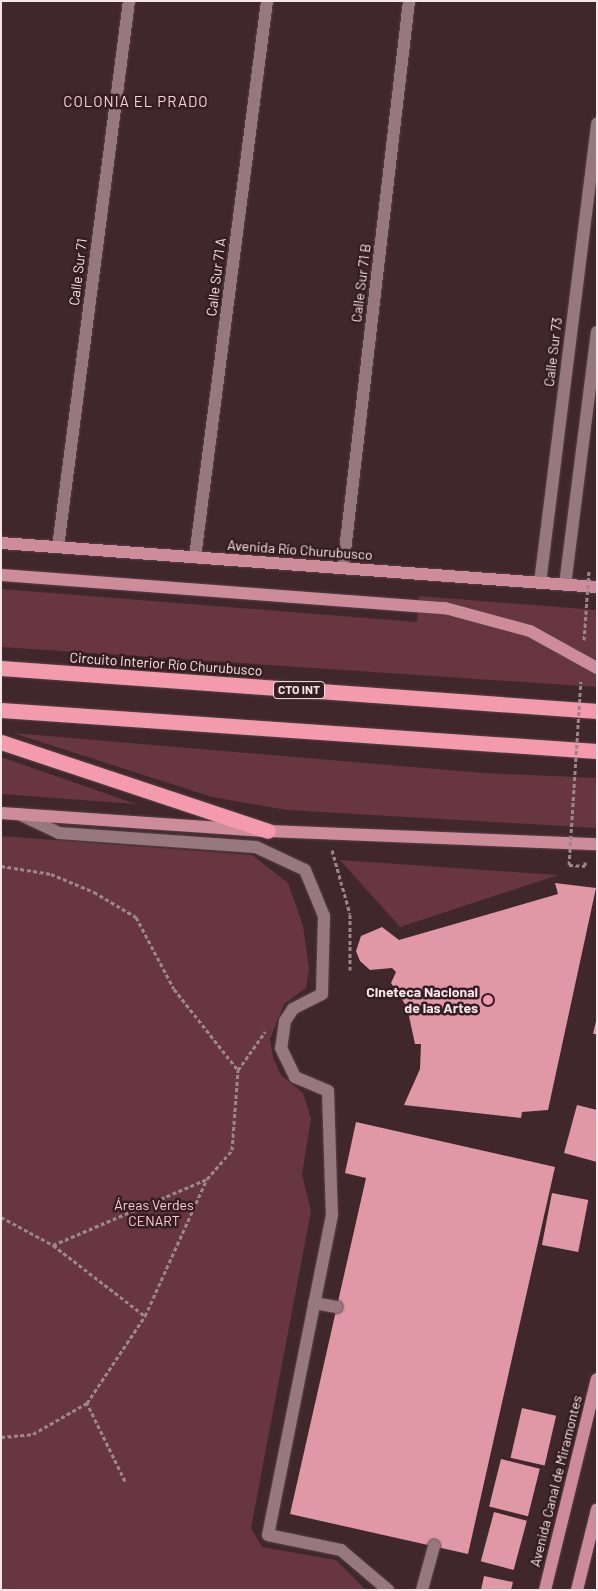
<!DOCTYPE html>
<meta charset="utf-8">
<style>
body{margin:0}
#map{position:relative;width:598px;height:1591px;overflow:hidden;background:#40272c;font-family:Barlow,sans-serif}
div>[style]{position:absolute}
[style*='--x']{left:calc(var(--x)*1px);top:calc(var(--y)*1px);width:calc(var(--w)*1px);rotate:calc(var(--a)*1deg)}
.green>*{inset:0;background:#673641}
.building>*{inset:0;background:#e097a6;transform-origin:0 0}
.path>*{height:3px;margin-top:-1.5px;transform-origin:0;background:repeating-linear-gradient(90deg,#9c878b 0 4px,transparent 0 6.5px)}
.roads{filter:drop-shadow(0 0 1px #584348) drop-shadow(0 0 1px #584348)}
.minor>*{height:12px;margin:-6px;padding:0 6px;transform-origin:6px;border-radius:6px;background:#97787e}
.major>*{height:12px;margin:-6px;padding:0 6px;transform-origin:6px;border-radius:6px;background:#ce8c9a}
.highway>*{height:15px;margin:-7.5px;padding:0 7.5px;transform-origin:7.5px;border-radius:7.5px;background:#f39aad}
.path-bridge>*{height:3px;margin-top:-1.5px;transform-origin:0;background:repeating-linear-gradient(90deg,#9c878b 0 4px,transparent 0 6.5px)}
.bridges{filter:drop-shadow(0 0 1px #584348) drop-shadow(0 0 1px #584348)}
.major-bridge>*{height:12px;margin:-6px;padding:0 6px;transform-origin:6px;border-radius:6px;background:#ce8c9a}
.dots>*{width:14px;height:14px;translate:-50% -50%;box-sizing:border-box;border:2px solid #361d22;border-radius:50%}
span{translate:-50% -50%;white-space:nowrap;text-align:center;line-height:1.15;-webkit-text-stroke:5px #361d22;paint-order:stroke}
.shield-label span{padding:1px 4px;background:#361d22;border:1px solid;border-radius:4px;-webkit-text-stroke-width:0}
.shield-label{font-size:12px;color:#f7e6e9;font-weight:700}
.street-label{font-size:14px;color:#f7e6e9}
.poi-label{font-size:14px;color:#f7e6e9;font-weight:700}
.right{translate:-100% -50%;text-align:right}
.park-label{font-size:14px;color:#f8ced6}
.neighbourhood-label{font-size:15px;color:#f7d4da;letter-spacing:1px}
.frame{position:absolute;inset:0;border:2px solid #f7e6e9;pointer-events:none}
</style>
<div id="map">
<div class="green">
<div style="clip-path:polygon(1px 589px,417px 622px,419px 596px,597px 610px,597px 687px,1px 647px)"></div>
<div style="clip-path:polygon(13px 733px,483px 773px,597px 778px,597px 828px,287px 810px,212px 797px)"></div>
<div style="clip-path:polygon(1px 757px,136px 804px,1px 794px)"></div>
<div style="clip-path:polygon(1px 836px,252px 855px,288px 883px,303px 926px,309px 969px,306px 988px,284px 1004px,270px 1039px,273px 1058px,281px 1075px,303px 1093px,311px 1119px,302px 1174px,311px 1211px,251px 1528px,262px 1547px,336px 1560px,366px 1590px,1px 1590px)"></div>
<div style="clip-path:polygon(340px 860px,558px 875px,400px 927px)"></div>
</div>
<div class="building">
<div style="clip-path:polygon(555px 883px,596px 888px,548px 1110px,522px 1112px,521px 1118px,404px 1105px,420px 1069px,421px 1044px,415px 1044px,407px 1007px,391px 983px,396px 972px,392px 968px,370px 970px,360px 961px,356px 951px,361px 936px,382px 927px,399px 940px,558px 894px)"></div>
<div style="clip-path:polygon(597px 1017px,597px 1034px,593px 1034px)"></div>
<div style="clip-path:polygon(577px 1105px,597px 1110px,597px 1162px,564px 1153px)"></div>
<div style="clip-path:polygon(356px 1122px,555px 1167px,468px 1554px,290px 1514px,366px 1178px,345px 1173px)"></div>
<div style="left:552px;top:1193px;width:37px;height:53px;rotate:11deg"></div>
<div style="left:522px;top:1408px;width:35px;height:51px;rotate:13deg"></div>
<div style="left:501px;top:1459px;width:40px;height:49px;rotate:14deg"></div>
<div style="left:494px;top:1512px;width:34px;height:51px;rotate:15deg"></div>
<div style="clip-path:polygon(484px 1576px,513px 1582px,511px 1590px,481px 1590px)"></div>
</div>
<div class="path">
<div style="--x:332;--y:850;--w:66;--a:74.3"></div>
<div style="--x:350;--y:914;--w:56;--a:90"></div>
<div style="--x:569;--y:865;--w:16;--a:4"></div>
<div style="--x:585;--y:866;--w:4;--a:-90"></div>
<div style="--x:1;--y:866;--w:51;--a:9.1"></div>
<div style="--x:51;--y:874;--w:47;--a:22.7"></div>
<div style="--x:94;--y:892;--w:49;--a:30.8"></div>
<div style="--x:136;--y:917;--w:81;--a:62.2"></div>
<div style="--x:174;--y:989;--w:103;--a:51.7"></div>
<div style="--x:1;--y:1217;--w:59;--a:28.3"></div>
<div style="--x:53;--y:1245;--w:116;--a:37.7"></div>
<div style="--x:53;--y:1245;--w:168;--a:-23.2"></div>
<div style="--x:1;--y:1437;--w:32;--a:-5"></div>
<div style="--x:33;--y:1434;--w:62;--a:-29.9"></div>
<div style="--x:125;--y:1481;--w:87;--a:-116"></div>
<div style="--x:87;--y:1403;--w:105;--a:-56.3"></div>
<div style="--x:145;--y:1316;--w:150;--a:-65.7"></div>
<div style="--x:207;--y:1179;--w:38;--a:-49"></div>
<div style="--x:232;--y:1150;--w:80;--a:-85.7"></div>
<div style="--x:238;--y:1070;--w:47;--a:-54.6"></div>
</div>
<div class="roads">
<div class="minor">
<div style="--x:58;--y:547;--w:551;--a:-82.59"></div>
<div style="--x:195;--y:557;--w:561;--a:-82.62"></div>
<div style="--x:343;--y:568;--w:571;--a:-83.36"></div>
<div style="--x:540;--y:583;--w:463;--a:-82.9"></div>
<div style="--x:565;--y:585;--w:255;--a:-82.8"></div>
<div style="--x:19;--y:814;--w:44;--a:25.4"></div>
<div style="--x:59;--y:833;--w:197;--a:4.1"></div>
<div style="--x:256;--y:847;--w:54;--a:25.1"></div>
<div style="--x:305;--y:870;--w:50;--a:67.6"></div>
<div style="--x:324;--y:916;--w:78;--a:91.5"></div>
<div style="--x:322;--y:994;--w:33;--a:153"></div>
<div style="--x:293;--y:1009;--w:14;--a:124"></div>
<div style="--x:285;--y:1021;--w:27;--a:98"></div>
<div style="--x:281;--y:1048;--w:32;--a:64"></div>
<div style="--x:295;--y:1077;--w:36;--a:23"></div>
<div style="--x:328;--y:1091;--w:124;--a:88.2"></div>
<div style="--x:332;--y:1215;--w:326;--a:101.3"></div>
<div style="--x:268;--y:1535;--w:75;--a:11.6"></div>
<div style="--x:341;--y:1550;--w:62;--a:40.4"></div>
<div style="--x:314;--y:1303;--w:23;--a:10"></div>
<div style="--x:422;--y:1590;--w:46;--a:-74.7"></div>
</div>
<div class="major">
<div style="--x:1;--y:543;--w:598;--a:4.22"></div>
<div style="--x:1;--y:813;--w:268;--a:3.9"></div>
<div style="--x:268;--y:831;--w:329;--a:2.3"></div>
<div style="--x:545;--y:1590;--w:217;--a:-76.2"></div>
<div style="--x:577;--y:1590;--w:83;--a:-76.1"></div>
</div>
<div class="highway">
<div style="--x:1;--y:668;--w:598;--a:4.13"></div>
<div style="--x:1;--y:710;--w:597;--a:3.94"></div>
<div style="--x:1;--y:742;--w:281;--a:18.4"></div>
</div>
</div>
<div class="path-bridge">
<div style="--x:584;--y:640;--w:70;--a:-85.9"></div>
<div style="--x:569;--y:865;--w:184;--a:-86.3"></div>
</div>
<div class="bridges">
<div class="major-bridge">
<div style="--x:1;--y:575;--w:445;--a:4.3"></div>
<div style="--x:445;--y:608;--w:88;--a:15.1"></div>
<div style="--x:530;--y:631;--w:77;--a:28.9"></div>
</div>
</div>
<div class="dots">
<div style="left:488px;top:1000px;background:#f29aad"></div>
</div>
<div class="shield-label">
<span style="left:299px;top:690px">CTO INT</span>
</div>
<div class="street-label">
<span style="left:78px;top:272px;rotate:-83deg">Calle Sur 71</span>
<span style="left:216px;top:277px;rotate:-83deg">Calle Sur 71 A</span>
<span style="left:361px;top:283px;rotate:-83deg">Calle Sur 71 B</span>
<span style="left:553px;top:352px;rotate:-83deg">Calle Sur 73</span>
<span style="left:300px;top:550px;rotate:4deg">Avenida Río Churubusco</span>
<span style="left:166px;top:664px;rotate:4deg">Circuito Interior Río Churubusco</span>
<span style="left:556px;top:1481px;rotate:-76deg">Avenida Canal de Miramontes</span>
</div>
<div class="poi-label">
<span class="right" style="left:478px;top:1000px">Cineteca Nacional<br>de las Artes</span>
</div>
<div class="park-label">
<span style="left:154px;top:1213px">Áreas Verdes<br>CENART</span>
</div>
<div class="neighbourhood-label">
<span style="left:136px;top:102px">COLONIA EL PRADO</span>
</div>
<div class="frame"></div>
</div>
